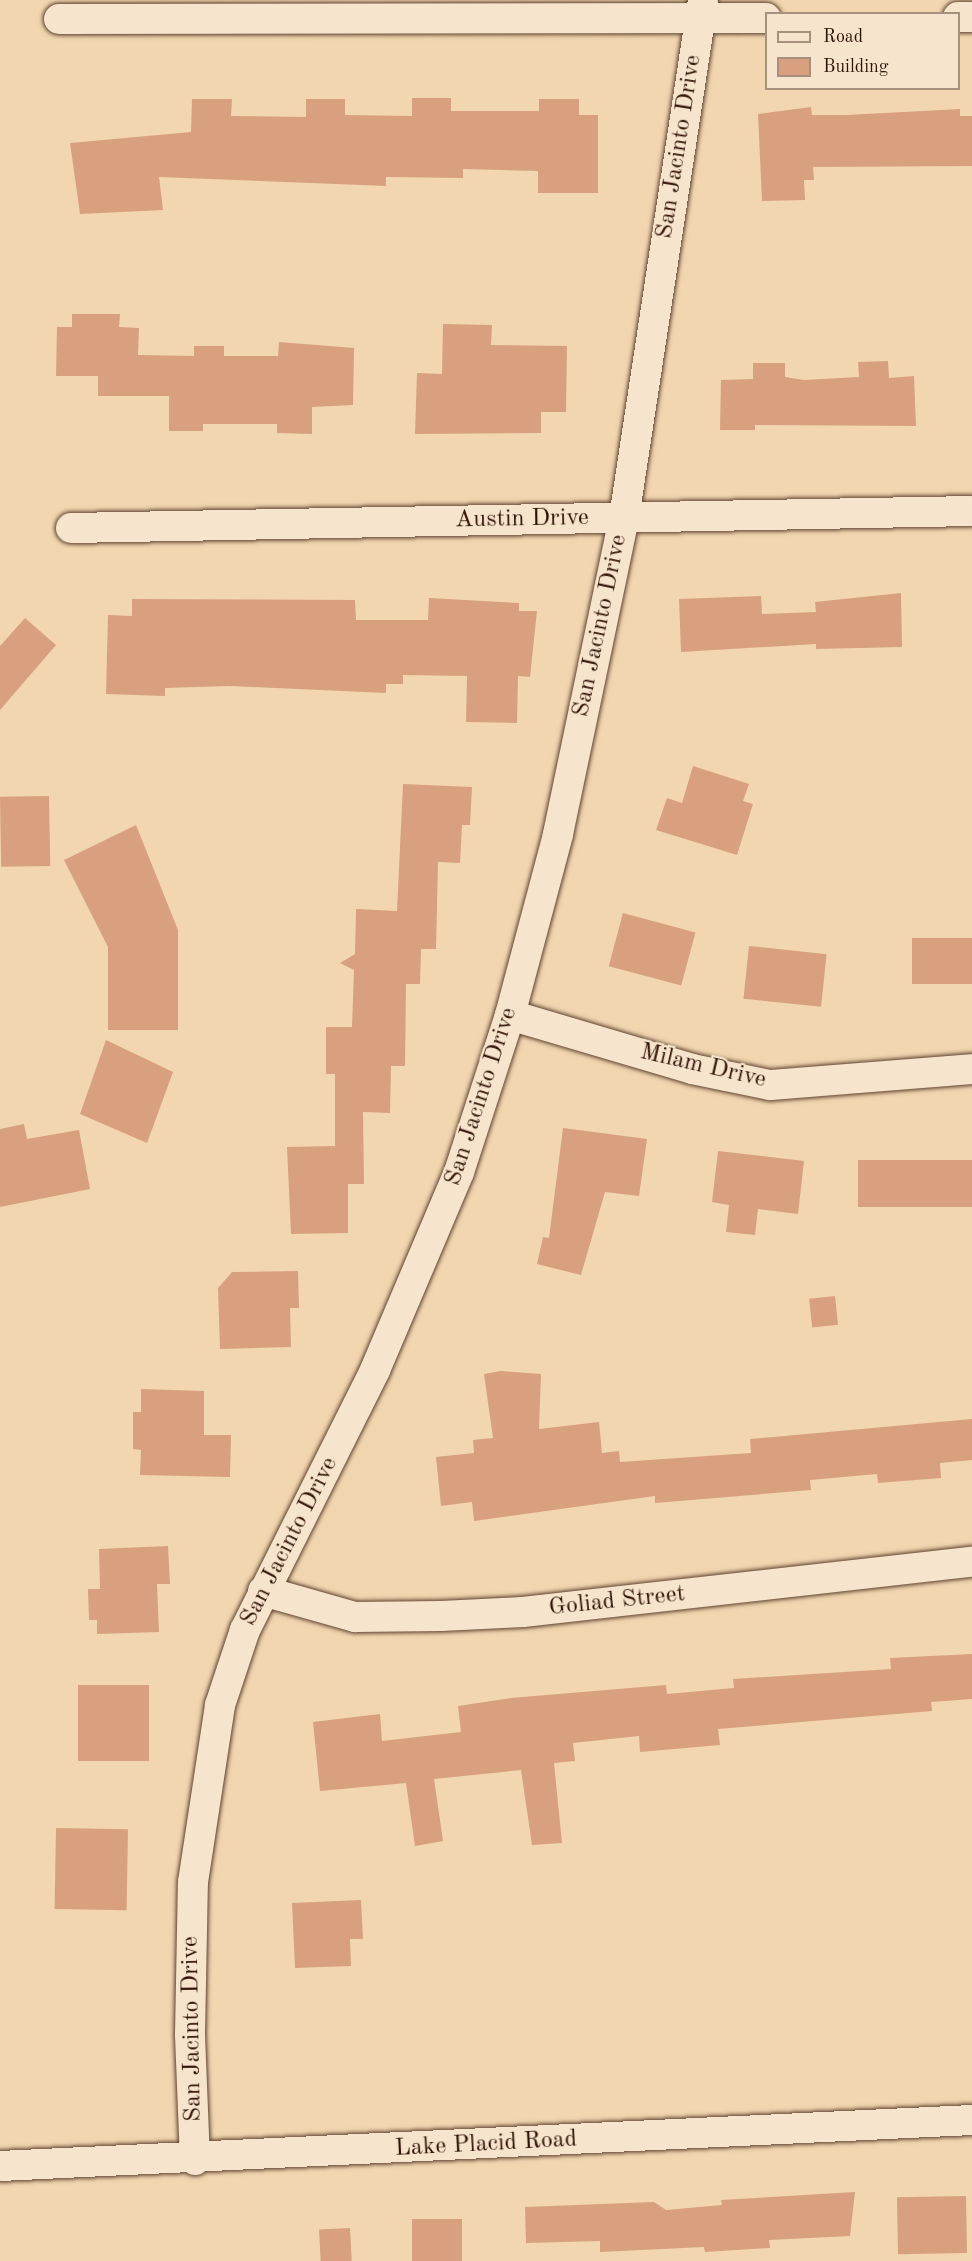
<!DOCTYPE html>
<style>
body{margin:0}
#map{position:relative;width:972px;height:2261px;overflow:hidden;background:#f1d6b0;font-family:"Old Standard TT",serif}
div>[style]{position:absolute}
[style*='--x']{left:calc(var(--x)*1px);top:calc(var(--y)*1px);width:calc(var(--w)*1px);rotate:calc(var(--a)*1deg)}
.building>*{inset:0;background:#d8a07e;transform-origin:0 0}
.roads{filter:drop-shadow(0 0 2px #604330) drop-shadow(0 0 2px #604330)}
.street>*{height:30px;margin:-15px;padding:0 15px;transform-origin:15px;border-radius:15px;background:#f6e4cc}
span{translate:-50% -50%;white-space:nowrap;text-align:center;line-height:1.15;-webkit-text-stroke:4.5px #f6e4cc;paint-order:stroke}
.street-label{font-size:24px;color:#301206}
.legend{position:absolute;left:765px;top:12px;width:195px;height:78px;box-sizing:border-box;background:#f6e4cc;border:2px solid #a7907d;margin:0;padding:8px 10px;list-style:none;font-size:18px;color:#301206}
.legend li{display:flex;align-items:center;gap:12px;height:30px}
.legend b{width:30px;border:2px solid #a7907d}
</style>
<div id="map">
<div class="building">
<div style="clip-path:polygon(412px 98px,451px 98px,451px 111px,539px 111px,539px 99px,579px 99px,579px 115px,598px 115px,598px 193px,538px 193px,538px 171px,463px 169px,463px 178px,386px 177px,386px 186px,159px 177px,163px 210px,80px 214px,70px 143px,191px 132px,192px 99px,232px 99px,231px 116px,306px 117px,306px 99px,345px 99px,345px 115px,412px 116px)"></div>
<div style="clip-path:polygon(811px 107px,812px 115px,847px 115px,960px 109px,960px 116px,972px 116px,972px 166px,813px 167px,814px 180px,804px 180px,805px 200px,762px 201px,758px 114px)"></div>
<div style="clip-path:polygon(72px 314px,120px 314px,119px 327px,139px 328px,138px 355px,194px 356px,194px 346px,224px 346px,224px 356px,278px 356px,279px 342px,354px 348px,353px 405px,312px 407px,312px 434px,277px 433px,277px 424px,203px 424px,203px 431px,169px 431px,169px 396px,98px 396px,98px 376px,56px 376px,57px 327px,72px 327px)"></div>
<div style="clip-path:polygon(443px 324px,492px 325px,491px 345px,567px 346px,566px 412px,541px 412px,541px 433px,415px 434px,417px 373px,442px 374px)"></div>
<div style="clip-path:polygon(888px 361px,889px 378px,914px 376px,916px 426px,755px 425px,755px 430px,720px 430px,721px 380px,753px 379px,753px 363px,785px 363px,785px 377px,804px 380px,859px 377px,858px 362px)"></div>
<div style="clip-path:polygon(901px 593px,902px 647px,816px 649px,816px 644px,681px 652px,679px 599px,761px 596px,762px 614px,816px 612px,815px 602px)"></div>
<div style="clip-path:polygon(429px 598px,519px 603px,519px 611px,537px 611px,530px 677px,518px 676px,517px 723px,466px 722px,467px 676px,403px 675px,403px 684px,386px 684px,386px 693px,229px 686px,165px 688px,165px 696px,106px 694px,108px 615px,132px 616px,132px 599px,355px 600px,356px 620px,428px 620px)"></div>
<div style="clip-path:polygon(25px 618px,56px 645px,0 710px,0 646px)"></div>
<div style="clip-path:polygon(693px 766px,749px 784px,743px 801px,753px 804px,737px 855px,656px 830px,667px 798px,682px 803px)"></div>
<div style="clip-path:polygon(403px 784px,472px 787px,470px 825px,462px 825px,460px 863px,438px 862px,436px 949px,421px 949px,420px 984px,406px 984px,405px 1066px,391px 1066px,390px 1113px,363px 1112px,364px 1184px,348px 1184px,348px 1233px,291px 1234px,287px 1147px,335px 1146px,335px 1074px,326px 1074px,326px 1027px,352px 1027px,354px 970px,340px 963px,355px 954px,356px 909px,397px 911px)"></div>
<div style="left:49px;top:796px;width:70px;height:49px;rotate:89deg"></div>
<div style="clip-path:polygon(136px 825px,178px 930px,178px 1030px,108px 1030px,108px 947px,64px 860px)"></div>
<div style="left:623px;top:913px;width:75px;height:55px;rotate:15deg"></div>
<div style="left:972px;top:938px;width:46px;height:60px;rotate:90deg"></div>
<div style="left:749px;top:946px;width:78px;height:53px;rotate:6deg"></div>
<div style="clip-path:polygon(106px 1040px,173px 1072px,147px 1143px,80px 1114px)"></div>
<div style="clip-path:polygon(24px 1124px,27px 1139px,79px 1130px,90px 1189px,0 1207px,0 1129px)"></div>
<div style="clip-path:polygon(563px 1128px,647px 1139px,639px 1196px,605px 1192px,581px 1275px,537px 1264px,543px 1237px,549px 1238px)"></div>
<div style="clip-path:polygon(718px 1151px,804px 1161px,798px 1214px,758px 1209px,755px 1235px,726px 1232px,729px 1205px,712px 1202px)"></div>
<div style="left:972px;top:1160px;width:47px;height:114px;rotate:90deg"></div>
<div style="clip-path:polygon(298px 1271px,299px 1308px,290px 1308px,291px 1347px,220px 1349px,218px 1288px,232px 1272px)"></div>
<div style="left:835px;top:1296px;width:29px;height:26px;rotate:84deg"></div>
<div style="clip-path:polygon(501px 1371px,541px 1374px,539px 1429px,599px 1422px,602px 1453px,619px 1451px,620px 1462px,751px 1453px,750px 1439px,972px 1419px,972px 1460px,940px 1463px,941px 1478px,878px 1483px,877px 1474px,810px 1480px,811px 1490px,655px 1503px,655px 1496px,474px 1521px,472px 1502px,441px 1506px,436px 1457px,474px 1453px,473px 1440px,493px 1438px,484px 1374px)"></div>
<div style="clip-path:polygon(141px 1389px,204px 1391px,204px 1435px,231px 1435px,230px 1477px,140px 1475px,141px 1450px,133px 1449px,133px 1412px,141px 1412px)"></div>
<div style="clip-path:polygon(168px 1546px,170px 1584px,157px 1584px,159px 1632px,97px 1634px,97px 1620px,89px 1620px,88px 1589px,100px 1589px,99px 1549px)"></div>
<div style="clip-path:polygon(972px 1654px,972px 1699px,931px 1702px,932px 1711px,718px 1729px,720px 1745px,640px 1752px,639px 1736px,573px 1743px,575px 1761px,554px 1763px,562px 1843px,532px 1845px,521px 1770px,434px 1779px,443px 1841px,415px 1846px,406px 1783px,320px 1791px,313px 1722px,380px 1714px,382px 1741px,461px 1732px,458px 1706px,511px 1698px,666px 1685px,667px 1694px,734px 1688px,733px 1679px,891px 1669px,890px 1658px)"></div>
<div style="left:78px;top:1685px;width:71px;height:76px"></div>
<div style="left:56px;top:1828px;width:72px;height:81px;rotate:1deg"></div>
<div style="clip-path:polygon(361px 1900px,363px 1939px,350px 1939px,351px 1966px,295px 1968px,292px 1903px)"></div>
<div style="clip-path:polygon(855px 2192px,850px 2236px,769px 2240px,770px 2248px,705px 2252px,704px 2247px,600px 2252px,600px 2241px,526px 2243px,525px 2207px,654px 2202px,666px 2210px,722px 2205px,721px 2200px)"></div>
<div style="left:966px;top:2196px;width:57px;height:69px;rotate:89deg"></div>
<div style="left:412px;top:2219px;width:50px;height:42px"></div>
<div style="left:350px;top:2228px;width:33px;height:31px;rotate:87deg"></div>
</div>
<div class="roads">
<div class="street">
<div style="--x:958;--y:17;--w:14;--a:0"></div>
<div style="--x:59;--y:19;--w:707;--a:-0.08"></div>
<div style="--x:71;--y:528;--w:901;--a:-1.08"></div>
<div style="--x:510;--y:1015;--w:190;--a:16.5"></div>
<div style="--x:692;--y:1069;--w:80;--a:11.6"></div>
<div style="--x:770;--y:1085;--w:203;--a:-4.5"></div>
<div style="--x:263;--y:1591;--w:96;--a:15.8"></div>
<div style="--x:355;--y:1617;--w:86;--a:-0.7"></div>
<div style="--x:441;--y:1616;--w:82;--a:-2.8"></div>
<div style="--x:523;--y:1612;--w:452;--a:-6.4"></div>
<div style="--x:195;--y:2160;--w:126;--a:-92.3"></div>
<div style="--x:190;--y:2034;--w:152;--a:-88.9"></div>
<div style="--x:193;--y:1882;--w:179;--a:-81.3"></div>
<div style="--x:220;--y:1705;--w:79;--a:-71.6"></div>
<div style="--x:245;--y:1630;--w:291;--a:-63.4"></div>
<div style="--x:375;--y:1370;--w:215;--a:-67"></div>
<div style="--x:459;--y:1172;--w:165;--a:-72"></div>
<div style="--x:510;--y:1015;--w:187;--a:-75.1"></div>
<div style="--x:558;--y:834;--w:323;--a:-78.2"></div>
<div style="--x:624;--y:518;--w:524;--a:-81.33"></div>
<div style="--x:0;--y:2166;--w:973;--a:-2.71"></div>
</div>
</div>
<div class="street-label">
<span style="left:680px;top:147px;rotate:-81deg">San Jacinto Drive</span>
<span style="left:522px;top:520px;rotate:-1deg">Austin Drive</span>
<span style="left:601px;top:626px;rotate:-78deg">San Jacinto Drive</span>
<span style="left:703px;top:1067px;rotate:13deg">Milam Drive</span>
<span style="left:482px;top:1097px;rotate:-72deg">San Jacinto Drive</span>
<span style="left:290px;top:1542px;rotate:-63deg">San Jacinto Drive</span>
<span style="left:617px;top:1602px;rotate:-6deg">Goliad Street</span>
<span style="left:193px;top:2029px;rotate:-91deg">San Jacinto Drive</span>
<span style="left:486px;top:2145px;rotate:-3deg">Lake Placid Road</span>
</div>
<ul class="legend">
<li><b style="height:8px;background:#f6e4cc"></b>Road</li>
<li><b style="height:16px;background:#d8a07e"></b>Building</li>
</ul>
</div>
